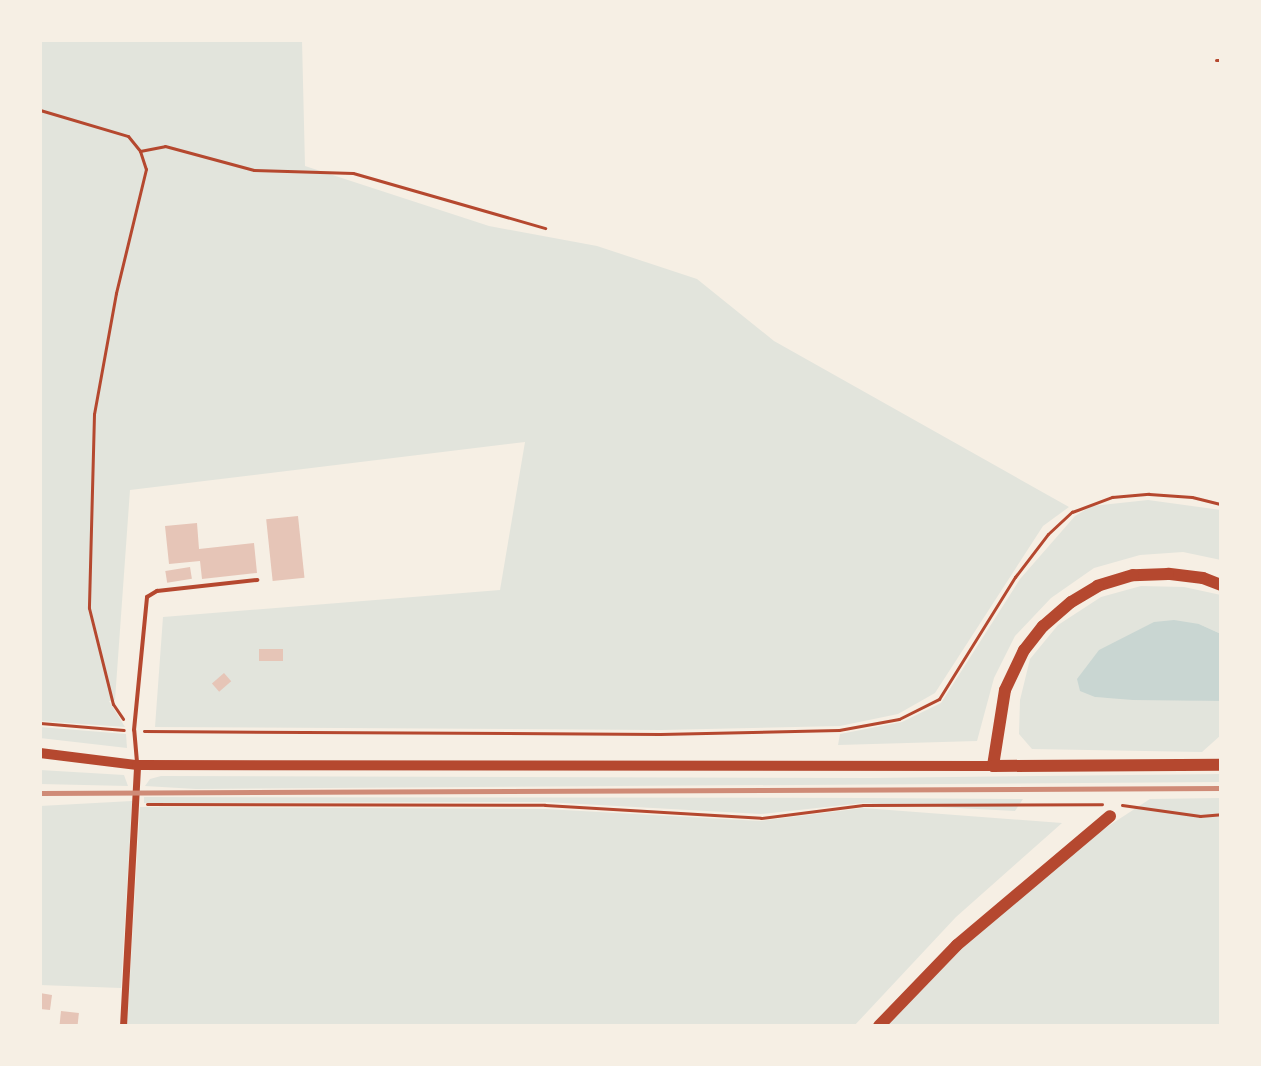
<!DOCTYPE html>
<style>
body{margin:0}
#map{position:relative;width:1261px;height:1066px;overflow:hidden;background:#f6efe4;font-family:"Roboto Condensed",sans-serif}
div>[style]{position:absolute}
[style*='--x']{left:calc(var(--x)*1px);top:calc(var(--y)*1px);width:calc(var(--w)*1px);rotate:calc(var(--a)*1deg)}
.green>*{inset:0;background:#e2e4dc}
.water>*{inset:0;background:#c9d6d2}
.building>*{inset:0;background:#e6c5b7;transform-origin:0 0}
.path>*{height:3px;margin:-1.5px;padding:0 1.5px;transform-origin:1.5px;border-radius:1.5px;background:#b5482f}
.service>*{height:4px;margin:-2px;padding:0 2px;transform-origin:2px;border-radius:2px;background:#b5482f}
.minor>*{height:7px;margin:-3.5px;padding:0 3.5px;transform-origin:3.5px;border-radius:3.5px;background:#b5482f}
.secondary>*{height:10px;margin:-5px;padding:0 5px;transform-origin:5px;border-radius:5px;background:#b5482f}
.trunk>*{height:12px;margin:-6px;padding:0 6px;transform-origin:6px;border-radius:6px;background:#b5482f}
.rail>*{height:5px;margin:-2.5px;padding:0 2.5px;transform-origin:2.5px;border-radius:2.5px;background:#cf8b77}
span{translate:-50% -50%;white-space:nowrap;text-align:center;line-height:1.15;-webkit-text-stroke:6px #f6efe4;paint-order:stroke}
.frame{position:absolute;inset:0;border:42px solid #f6efe4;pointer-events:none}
</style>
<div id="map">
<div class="green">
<div style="clip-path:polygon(40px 40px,302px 40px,305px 166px,489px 226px,597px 246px,697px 279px,774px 341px,1069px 507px,1043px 526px,935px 693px,898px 714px,840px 726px,661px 730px,155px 727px,163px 617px,500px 590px,525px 442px,130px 490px,115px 700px,109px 701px,125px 727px,40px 721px)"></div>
<div style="clip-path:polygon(1148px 500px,1221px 510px,1221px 560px,1183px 552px,1140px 555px,1094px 568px,1051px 598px,1015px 636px,994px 678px,977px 741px,838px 745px,840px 734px,902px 722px,941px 703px,1020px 579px,1075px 516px,1092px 506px)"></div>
<div style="clip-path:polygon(1141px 586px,1184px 587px,1221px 595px,1221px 634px,1199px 624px,1095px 697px,1221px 701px,1221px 735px,1202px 752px,1032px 749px,1019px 734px,1020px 700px,1030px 659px,1058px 625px,1101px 597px)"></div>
<div style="clip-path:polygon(40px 727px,126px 734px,127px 748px,40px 738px)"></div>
<div style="clip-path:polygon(40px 770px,124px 775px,128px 786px,40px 784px)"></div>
<div style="clip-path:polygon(1221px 774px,1221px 782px,196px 789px,145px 786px,150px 779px,161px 776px,870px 778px)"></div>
<div style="clip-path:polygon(144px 797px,864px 798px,1023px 799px,1015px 811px,863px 803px,761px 814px,545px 802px,144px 803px)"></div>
<div style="clip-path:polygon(1221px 798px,1221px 1026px,886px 1026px,975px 935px,1090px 838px,1150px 799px)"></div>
<div style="clip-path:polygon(132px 801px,121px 988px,40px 985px,40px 806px)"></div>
<div style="clip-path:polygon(140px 807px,546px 809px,760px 821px,863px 808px,1062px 823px,956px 917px,854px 1026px,127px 1026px)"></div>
</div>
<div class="water">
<div style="clip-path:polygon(1174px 620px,1199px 624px,1221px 634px,1221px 701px,1133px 700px,1095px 697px,1080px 691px,1077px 679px,1099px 650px,1154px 622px)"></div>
</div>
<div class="building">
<div style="left:298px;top:516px;width:62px;height:32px;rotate:84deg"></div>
<div style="clip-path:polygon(197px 523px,199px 549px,254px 543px,257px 573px,202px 579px,200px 561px,169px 564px,165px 526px)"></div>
<div style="left:190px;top:567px;width:12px;height:25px;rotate:81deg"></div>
<div style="left:283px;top:649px;width:12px;height:24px;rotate:90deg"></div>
<div style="left:224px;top:673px;width:11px;height:16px;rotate:49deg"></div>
<div style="clip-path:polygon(40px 993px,52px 995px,50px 1010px,40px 1009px)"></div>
<div style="left:61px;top:1011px;width:18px;height:15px;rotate:6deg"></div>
</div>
<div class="path">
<div style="--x:1216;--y:60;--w:5;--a:0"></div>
<div style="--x:40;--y:110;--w:92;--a:16.5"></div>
<div style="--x:128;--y:136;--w:19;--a:51"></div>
<div style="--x:140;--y:151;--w:19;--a:72"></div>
<div style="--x:146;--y:169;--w:128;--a:103.6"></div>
<div style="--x:116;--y:293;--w:123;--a:100.3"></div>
<div style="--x:94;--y:414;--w:194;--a:91.5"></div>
<div style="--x:89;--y:608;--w:99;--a:76"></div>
<div style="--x:113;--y:704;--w:18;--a:56"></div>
<div style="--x:140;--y:151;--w:25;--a:-11"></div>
<div style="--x:165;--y:146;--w:92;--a:15.1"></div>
<div style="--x:254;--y:170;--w:99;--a:1.7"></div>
<div style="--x:353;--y:173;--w:200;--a:16"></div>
<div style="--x:40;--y:723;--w:84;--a:4.8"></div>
<div style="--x:144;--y:731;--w:516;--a:0.33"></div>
<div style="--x:660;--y:734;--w:179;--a:-1.3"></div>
<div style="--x:839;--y:730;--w:61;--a:-10.4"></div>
<div style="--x:899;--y:719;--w:45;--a:-26.6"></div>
<div style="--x:939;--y:699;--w:144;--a:-58.1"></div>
<div style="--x:1015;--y:577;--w:54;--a:-52.5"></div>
<div style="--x:1048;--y:534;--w:33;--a:-43"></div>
<div style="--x:1072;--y:512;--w:43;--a:-20.6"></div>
<div style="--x:1112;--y:497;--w:37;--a:-5"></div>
<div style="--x:1149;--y:494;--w:43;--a:4"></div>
<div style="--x:1192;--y:497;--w:30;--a:14"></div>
<div style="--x:147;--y:804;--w:398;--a:0.1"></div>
<div style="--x:545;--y:805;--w:216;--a:3.4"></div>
<div style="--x:761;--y:818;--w:103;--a:-7.3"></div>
<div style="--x:863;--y:805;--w:239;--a:-0.2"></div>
<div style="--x:1122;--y:805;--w:79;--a:8"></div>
<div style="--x:1200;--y:816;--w:21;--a:-5"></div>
</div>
<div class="service">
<div style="--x:137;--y:762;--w:32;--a:-95"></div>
<div style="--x:134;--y:730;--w:134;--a:-84.4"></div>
<div style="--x:147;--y:597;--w:12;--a:-31"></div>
<div style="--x:157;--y:591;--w:101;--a:-6.3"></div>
</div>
<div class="minor">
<div style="--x:123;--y:1026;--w:261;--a:-86.9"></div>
</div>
<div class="secondary">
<div style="--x:40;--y:753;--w:98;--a:7.1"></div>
<div style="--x:137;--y:765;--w:856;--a:0.07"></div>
</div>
<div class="trunk">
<div style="--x:1221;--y:585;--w:19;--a:-159"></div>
<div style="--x:1203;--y:578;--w:35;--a:-173"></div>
<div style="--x:1168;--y:574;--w:35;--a:178"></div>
<div style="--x:1133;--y:575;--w:37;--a:163"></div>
<div style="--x:1098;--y:586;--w:31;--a:149"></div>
<div style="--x:1071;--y:602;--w:37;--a:139"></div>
<div style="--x:1043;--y:626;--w:31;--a:128"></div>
<div style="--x:1024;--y:650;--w:44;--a:115.4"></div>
<div style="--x:1005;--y:690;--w:77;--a:99"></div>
<div style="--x:993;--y:766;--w:228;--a:-0.3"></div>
<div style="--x:879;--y:1026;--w:112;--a:-46.1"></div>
<div style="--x:957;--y:945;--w:200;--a:-40.1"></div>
</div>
<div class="rail">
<div style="--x:40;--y:793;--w:1181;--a:-0.24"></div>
</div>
<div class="frame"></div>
</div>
